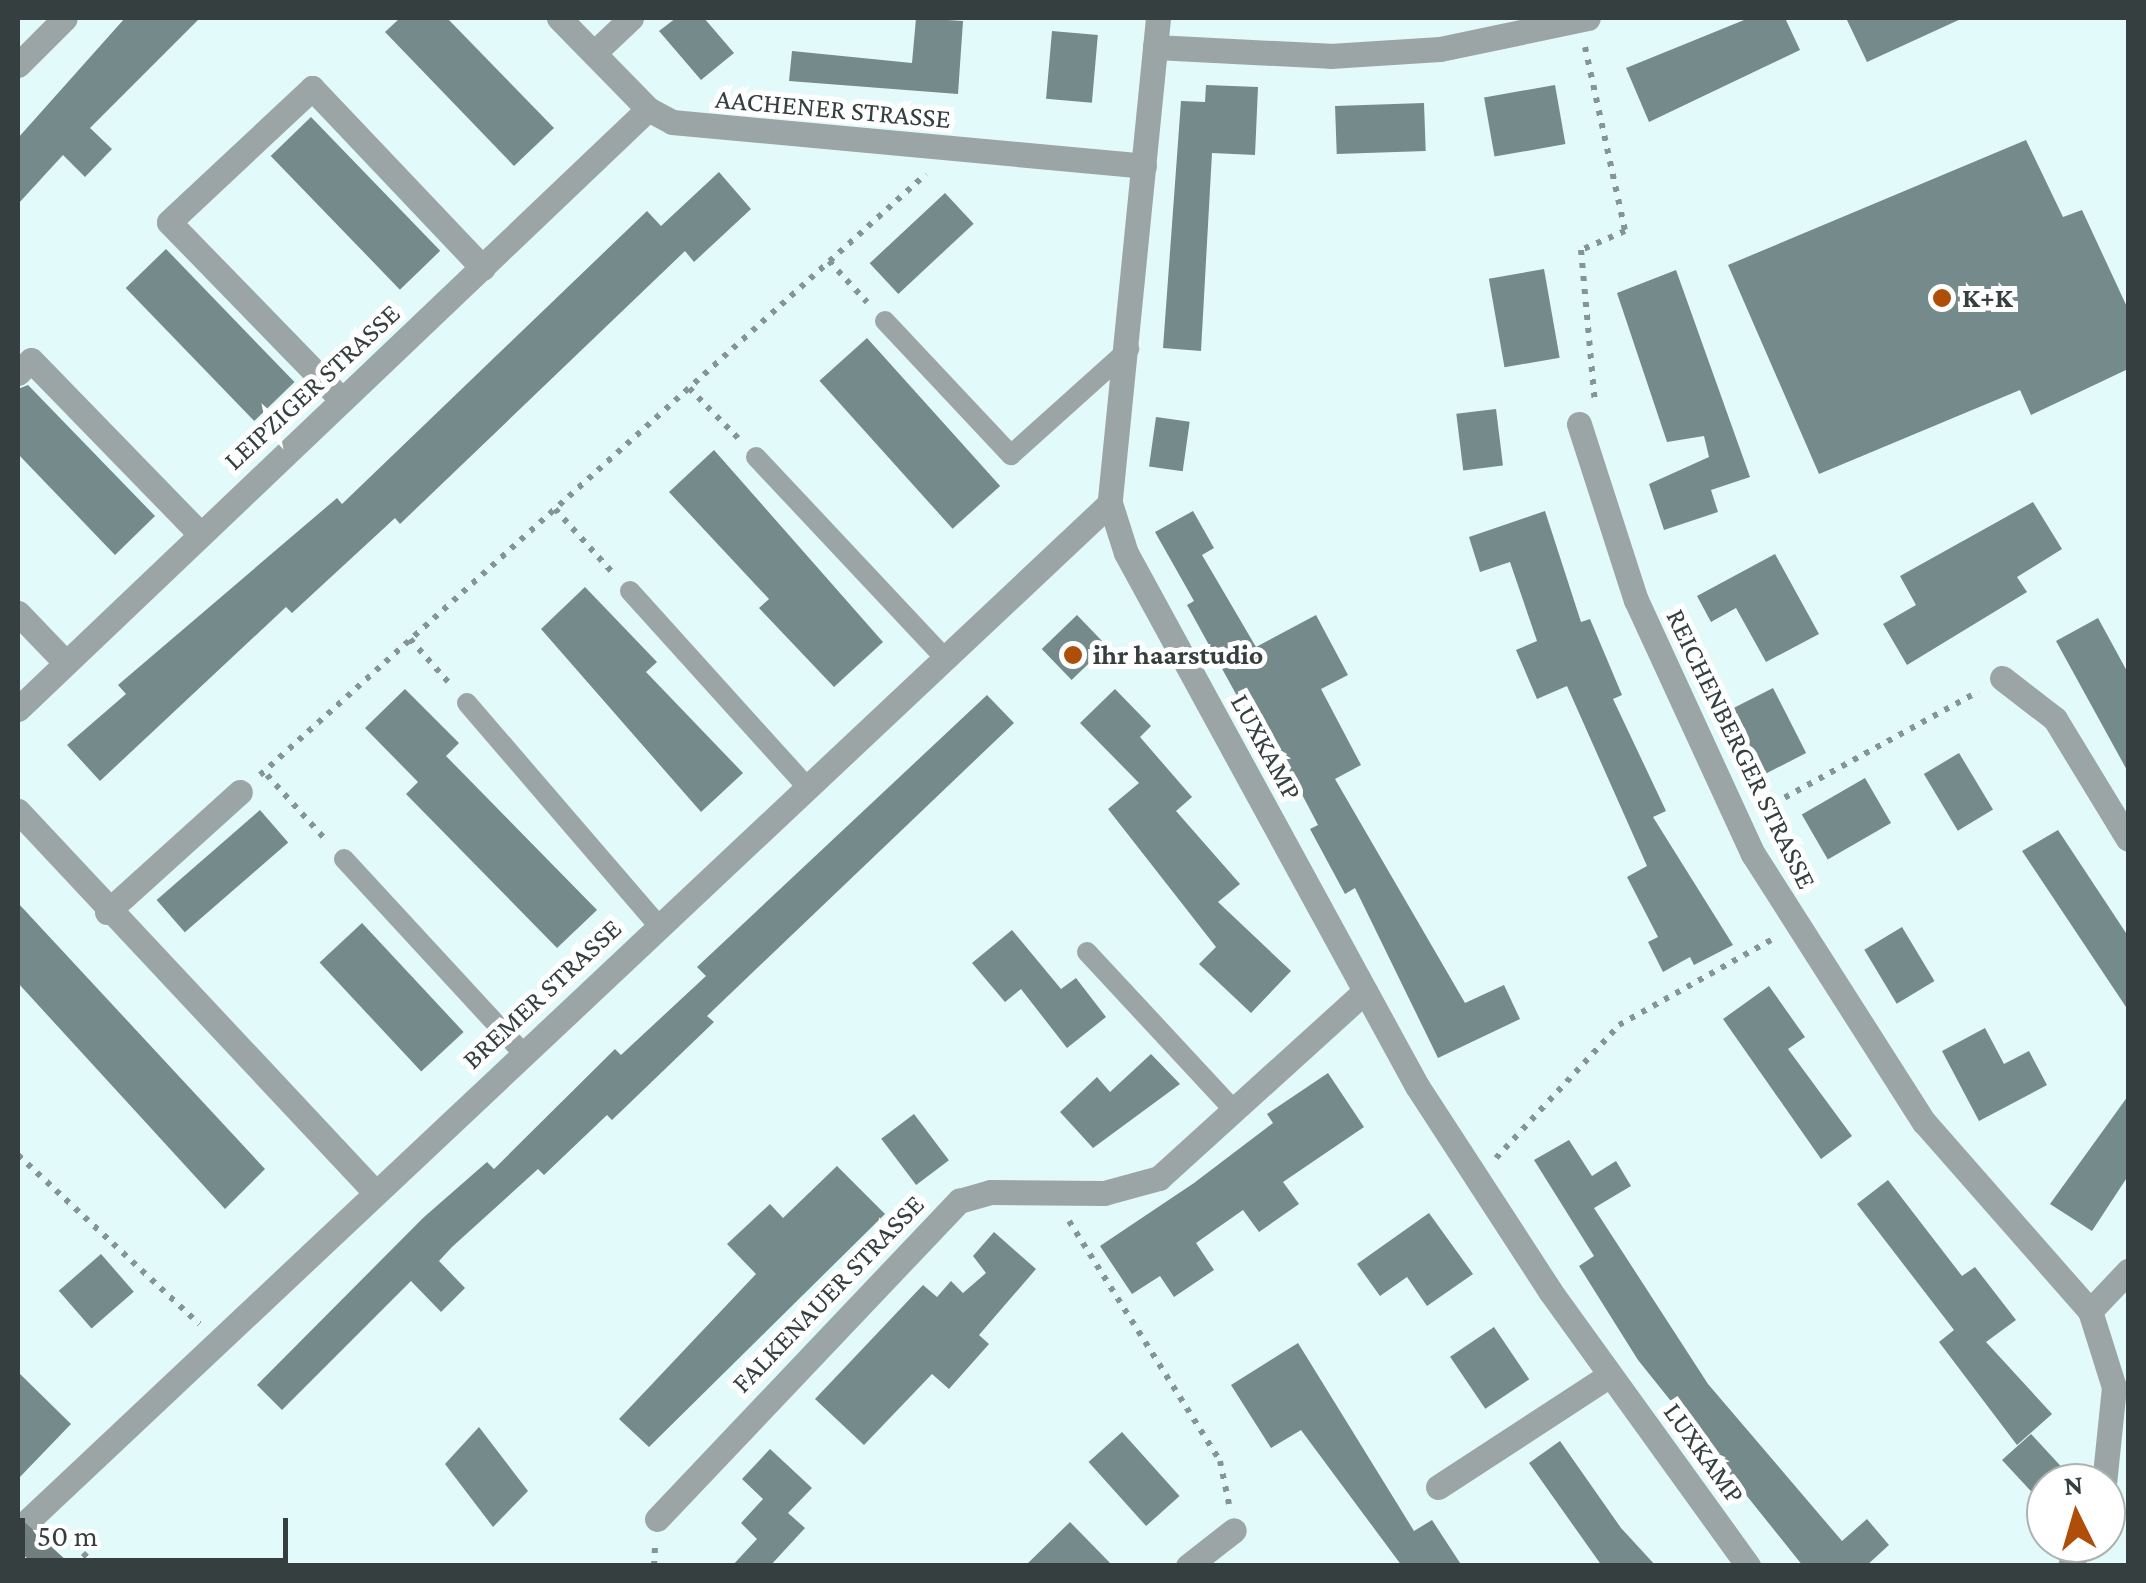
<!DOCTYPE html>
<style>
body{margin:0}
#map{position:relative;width:2146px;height:1583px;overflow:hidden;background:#e3fafb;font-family:"Crimson Pro",serif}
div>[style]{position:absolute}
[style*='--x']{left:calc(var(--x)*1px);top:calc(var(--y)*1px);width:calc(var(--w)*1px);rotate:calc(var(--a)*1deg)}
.building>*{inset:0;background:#758a8a;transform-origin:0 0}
.path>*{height:6px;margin-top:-3px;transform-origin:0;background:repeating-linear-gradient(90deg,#859494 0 5px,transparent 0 13px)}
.lane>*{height:20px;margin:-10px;padding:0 10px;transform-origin:10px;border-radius:10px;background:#9ba5a5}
.street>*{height:25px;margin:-12.5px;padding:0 12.5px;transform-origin:12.5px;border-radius:12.5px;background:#9ba5a5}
.secondary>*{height:25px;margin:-12.5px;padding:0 12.5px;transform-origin:12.5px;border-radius:12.5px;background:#707e7e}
.dots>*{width:28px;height:28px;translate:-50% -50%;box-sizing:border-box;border:5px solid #fff;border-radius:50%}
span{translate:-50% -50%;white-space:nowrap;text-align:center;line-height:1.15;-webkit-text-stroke:10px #fff;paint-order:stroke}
.street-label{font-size:28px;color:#363f3f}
.poi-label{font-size:28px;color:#363f3f;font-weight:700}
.left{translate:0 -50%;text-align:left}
.frame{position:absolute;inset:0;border:20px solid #363f3f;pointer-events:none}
.north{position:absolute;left:2026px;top:1463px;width:100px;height:100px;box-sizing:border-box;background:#fff;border:2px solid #afb2b2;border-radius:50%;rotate:355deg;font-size:28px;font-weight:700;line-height:40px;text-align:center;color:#363f3f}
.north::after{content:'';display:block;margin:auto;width:35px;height:45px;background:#af4e09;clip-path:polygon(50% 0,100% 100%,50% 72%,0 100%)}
.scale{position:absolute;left:20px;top:1518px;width:268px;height:45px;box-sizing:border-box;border:5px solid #363f3f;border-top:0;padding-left:12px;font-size:30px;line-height:35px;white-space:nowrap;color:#363f3f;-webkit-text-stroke:8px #fff;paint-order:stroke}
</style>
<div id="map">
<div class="building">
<div style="clip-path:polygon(125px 18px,200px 18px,90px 128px,112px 149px,85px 177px,63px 155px,18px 204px,18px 138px)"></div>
<div style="clip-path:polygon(400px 18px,447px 18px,554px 128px,514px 166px,385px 32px)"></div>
<div style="clip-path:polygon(676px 18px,704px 18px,734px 53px,701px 80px,659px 31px)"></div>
<div style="clip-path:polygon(916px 18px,963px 21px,958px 94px,789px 81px,792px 51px,912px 63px)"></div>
<div style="clip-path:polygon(1749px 18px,1785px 18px,1800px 50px,1649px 122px,1626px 68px)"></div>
<div style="clip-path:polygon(1846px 18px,1963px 18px,1867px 62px)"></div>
<div style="left:1052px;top:31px;width:46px;height:68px;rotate:5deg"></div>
<div style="clip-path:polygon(1206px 85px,1258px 87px,1255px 155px,1212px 153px,1201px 351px,1163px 348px,1181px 101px,1205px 102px)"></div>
<div style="left:1555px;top:85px;width:60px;height:72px;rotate:80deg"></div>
<div style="left:1424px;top:103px;width:48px;height:89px;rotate:88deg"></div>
<div style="left:311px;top:117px;width:186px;height:56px;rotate:46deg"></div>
<div style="clip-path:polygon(2026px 140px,2063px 217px,2082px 210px,2128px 309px,2128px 369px,2031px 415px,2020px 390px,1819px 474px,1728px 265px)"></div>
<div style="clip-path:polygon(719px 172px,751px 209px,694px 262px,685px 251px,400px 524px,395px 518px,292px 613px,286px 607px,100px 781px,67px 745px,126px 694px,118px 685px,337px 498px,342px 504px,647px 211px,661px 226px)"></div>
<div style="left:945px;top:193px;width:42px;height:103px;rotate:47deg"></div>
<div style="left:166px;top:249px;width:185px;height:56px;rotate:46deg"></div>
<div style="left:1544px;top:269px;width:90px;height:56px;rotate:80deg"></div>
<div style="clip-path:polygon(1676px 270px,1750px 477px,1711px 490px,1718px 512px,1664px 530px,1649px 484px,1709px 457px,1704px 436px,1667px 442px,1617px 293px)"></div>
<div style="left:867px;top:338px;width:199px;height:64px;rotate:48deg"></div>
<div style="clip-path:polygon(28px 385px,155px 516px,115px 555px,18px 454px,18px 389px)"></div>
<div style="left:1496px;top:409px;width:57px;height:40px;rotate:83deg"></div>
<div style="left:1156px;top:417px;width:34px;height:50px;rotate:8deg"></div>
<div style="clip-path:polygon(714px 450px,883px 642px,834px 687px,759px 608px,769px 599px,669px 492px)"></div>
<div style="clip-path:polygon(2033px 502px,2062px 549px,2017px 577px,2027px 592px,1907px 665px,1883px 624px,1916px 605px,1900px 576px)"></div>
<div style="clip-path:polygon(1193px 511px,1214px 548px,1202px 555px,1256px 647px,1316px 615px,1348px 675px,1321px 689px,1361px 765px,1335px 779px,1465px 1003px,1504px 985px,1520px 1019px,1438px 1058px,1355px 888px,1345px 894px,1310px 829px,1318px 825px,1263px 720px,1253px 725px,1187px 605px,1194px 601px,1155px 532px)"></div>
<div style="clip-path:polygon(1545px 511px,1581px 622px,1590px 619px,1622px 695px,1613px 699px,1666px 811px,1653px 817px,1733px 945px,1694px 965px,1690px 957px,1663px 972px,1648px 942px,1658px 937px,1627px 877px,1647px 866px,1567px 686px,1537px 699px,1516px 650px,1537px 641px,1510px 562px,1480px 572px,1469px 537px)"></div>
<div style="clip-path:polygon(1775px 554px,1819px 634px,1766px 662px,1736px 608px,1711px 622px,1697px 596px)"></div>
<div style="clip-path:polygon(585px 587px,657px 662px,646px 672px,743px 773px,701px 812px,541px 629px)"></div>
<div style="left:1077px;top:615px;width:43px;height:49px;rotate:46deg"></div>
<div style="clip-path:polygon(2098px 618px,2128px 673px,2128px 772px,2056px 641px)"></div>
<div style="left:1773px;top:688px;width:73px;height:47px;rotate:63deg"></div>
<div style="clip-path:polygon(405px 689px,459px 743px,446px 756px,597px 910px,557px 948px,406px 794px,418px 782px,365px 728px)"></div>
<div style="clip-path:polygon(1115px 689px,1151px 726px,1140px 737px,1192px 797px,1176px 811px,1240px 884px,1218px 902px,1291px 971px,1251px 1013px,1199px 964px,1216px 947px,1108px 809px,1139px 783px,1080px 723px)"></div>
<div style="clip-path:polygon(987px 695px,1014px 723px,707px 1016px,714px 1022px,612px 1120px,607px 1115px,544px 1175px,538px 1169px,452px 1247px,439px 1261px,465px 1288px,441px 1312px,411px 1281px,282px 1410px,257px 1385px,423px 1218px,487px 1162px,494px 1169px,615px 1049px,621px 1055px,706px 976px,697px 967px)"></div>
<div style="left:1959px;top:753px;width:66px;height:41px;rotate:59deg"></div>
<div style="left:1865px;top:778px;width:52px;height:73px;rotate:60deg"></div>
<div style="left:260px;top:810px;width:43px;height:137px;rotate:49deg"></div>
<div style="clip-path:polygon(2058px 830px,2128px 936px,2128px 1010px,2022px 851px)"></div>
<div style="clip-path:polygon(18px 903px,265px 1169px,225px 1209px,18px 983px)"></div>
<div style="left:362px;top:923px;width:149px;height:58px;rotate:47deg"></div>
<div style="left:1902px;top:927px;width:63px;height:44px;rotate:59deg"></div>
<div style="clip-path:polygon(1012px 930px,1061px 989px,1076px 978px,1106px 1017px,1067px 1048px,1021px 989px,1005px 1002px,972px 963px)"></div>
<div style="clip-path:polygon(1769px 986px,1805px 1037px,1788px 1049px,1852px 1136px,1821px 1159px,1723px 1019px)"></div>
<div style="clip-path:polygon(1985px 1028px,2004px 1064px,2029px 1051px,2047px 1085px,1979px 1121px,1942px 1051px)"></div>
<div style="clip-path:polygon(1151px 1054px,1180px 1084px,1093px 1148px,1060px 1112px,1097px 1077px,1110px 1092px)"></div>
<div style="clip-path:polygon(1328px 1073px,1364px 1127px,1283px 1182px,1299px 1204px,1259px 1232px,1243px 1210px,1196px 1243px,1214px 1270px,1174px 1297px,1160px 1276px,1132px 1294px,1100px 1246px,1194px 1183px,1273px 1123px,1267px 1114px)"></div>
<div style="clip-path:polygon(2128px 1096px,2128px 1176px,2092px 1231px,2050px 1204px)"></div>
<div style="left:914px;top:1114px;width:58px;height:41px;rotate:53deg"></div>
<div style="clip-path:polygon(1569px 1140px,1592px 1176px,1616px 1161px,1631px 1186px,1594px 1208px,1708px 1384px,1842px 1541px,1867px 1519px,1889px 1545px,1866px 1566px,1803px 1566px,1638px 1360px,1579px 1266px,1594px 1256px,1534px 1160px)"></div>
<div style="clip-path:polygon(837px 1166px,885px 1214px,649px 1447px,619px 1419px,756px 1274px,727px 1244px,770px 1204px,783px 1218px)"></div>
<div style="clip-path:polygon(1888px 1180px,1962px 1276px,1975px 1267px,2016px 1320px,1986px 1342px,2052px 1414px,2017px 1445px,1939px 1342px,1954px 1330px,1857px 1204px)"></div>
<div style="clip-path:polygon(1429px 1213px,1473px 1274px,1427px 1306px,1407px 1277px,1380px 1296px,1357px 1264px)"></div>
<div style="clip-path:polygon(994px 1232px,1036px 1269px,979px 1335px,989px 1344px,949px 1389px,932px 1374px,864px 1445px,815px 1399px,923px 1285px,937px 1297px,951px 1281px,963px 1293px,986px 1273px,973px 1256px)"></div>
<div style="left:101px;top:1254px;width:50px;height:56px;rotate:49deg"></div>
<div style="left:1494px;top:1327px;width:63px;height:53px;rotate:56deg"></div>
<div style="clip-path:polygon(1298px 1343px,1414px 1531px,1432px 1520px,1462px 1566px,1402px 1566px,1301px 1430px,1271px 1448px,1231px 1385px)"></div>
<div style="clip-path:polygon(18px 1372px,71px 1424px,18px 1479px)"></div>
<div style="clip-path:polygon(479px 1427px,528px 1491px,493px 1527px,445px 1464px)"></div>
<div style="left:1122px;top:1432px;width:86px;height:45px;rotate:48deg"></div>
<div style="clip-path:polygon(2031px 1434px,2068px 1474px,2046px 1483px,2039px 1500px,2002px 1460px)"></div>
<div style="clip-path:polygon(1560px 1441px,1621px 1528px,1656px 1566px,1602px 1566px,1529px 1463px)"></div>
<div style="clip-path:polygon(770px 1449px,812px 1488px,788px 1513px,805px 1528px,770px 1566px,732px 1566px,757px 1539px,741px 1523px,763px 1499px,742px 1479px)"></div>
<div style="clip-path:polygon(1070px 1522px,1113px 1566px,1025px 1566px)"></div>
</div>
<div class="path">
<div style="--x:1585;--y:47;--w:188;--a:77.7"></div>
<div style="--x:1625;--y:231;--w:48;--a:156.6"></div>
<div style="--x:1581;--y:250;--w:154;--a:84.8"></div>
<div style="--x:829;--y:261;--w:56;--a:47.2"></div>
<div style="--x:689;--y:388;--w:70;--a:45.6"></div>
<div style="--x:555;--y:509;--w:85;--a:47.9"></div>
<div style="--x:410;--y:639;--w:59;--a:48.4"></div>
<div style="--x:260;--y:775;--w:897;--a:-42.06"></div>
<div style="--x:267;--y:775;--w:88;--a:47.8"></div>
<div style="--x:1762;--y:810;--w:247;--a:-28.7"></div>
<div style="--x:18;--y:1155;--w:248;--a:43"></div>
<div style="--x:1496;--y:1158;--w:181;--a:-47.2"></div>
<div style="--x:1619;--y:1025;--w:176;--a:-29.2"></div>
<div style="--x:1069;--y:1221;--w:284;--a:57.8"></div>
<div style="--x:1220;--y:1461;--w:44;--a:78.2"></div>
<div style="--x:83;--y:1553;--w:18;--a:45"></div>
<div style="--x:654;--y:1566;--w:19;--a:-87"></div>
</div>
<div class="lane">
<div style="--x:885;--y:321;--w:184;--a:46.8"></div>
<div style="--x:1011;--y:455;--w:159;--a:-41.9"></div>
<div style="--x:756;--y:457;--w:274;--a:46.8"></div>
<div style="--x:630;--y:591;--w:266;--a:47.9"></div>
<div style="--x:467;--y:703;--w:294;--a:49.3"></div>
<div style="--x:344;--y:859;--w:264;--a:47.3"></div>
<div style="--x:1087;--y:952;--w:216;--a:47.1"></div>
</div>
<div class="street">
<div style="--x:559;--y:18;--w:127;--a:45.6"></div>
<div style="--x:648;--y:109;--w:27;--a:28"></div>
<div style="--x:672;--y:122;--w:474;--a:5.3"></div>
<div style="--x:1158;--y:18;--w:487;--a:95.7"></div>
<div style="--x:1110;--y:503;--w:52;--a:72.3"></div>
<div style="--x:1126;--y:553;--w:607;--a:61.37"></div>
<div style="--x:1417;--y:1086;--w:244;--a:57"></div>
<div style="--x:1550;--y:1291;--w:339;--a:54.2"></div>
<div style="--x:1155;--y:47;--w:175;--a:2.9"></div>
<div style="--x:1330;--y:56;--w:110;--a:-3.6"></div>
<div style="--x:1440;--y:49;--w:151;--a:-11.8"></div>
<div style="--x:594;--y:53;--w:51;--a:-43.4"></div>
<div style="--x:18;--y:65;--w:66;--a:-45"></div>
<div style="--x:18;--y:373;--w:18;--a:-45"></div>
<div style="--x:31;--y:360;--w:241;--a:45.8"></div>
<div style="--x:342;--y:400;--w:248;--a:-134.2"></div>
<div style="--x:169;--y:222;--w:196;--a:-43.1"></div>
<div style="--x:312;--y:88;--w:248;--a:46.5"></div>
<div style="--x:1579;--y:424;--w:185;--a:72.1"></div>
<div style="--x:1636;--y:600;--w:280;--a:65.3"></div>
<div style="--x:1753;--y:854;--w:318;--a:57.5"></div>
<div style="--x:1924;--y:1122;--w:252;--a:48.7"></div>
<div style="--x:2090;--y:1311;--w:80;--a:72.5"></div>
<div style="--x:2114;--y:1387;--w:97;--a:95.9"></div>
<div style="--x:18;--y:613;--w:65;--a:46.2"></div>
<div style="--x:2002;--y:678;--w:67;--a:37.7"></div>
<div style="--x:2055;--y:719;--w:140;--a:58.7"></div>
<div style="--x:18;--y:709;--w:870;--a:-43.6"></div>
<div style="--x:18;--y:811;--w:519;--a:46.87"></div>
<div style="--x:107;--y:912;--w:179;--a:-42.1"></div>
<div style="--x:2090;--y:1311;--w:55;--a:-46.5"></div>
<div style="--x:1438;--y:1487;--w:205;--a:-33.1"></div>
<div style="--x:657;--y:1519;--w:439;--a:-46.5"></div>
<div style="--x:959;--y:1201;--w:32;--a:-16"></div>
<div style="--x:990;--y:1192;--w:114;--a:0.5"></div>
<div style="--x:1104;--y:1193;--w:57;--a:-15.3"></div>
<div style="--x:1159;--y:1178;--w:278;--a:-42.2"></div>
<div style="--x:18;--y:1530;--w:1499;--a:-43.24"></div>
<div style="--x:1188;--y:1566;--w:58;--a:-38"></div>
<div style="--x:2070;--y:1566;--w:25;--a:-64"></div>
</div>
<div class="secondary">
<div style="--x:18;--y:1533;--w:49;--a:42.5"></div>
</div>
<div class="dots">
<div style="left:1942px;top:298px;background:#af4e09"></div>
<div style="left:1073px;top:655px;background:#af4e09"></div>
</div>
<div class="street-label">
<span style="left:833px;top:109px;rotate:5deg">AACHENER STRASSE</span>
<span style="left:312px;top:387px;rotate:-43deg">LEIPZIGER STRASSE</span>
<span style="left:1266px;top:747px;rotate:61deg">LUXKAMP</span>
<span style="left:1741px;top:749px;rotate:64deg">REICHENBERGER STRASSE</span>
<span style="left:542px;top:994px;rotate:-43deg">BREMER STRASSE</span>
<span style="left:828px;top:1294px;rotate:-46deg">FALKENAUER STRASSE</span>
<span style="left:1704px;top:1453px;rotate:54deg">LUXKAMP</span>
</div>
<div class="poi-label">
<span class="left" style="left:1962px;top:298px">K+K</span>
<span class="left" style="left:1093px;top:655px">ihr haarstudio</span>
</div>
<div class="frame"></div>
<div class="north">N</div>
<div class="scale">50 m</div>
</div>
